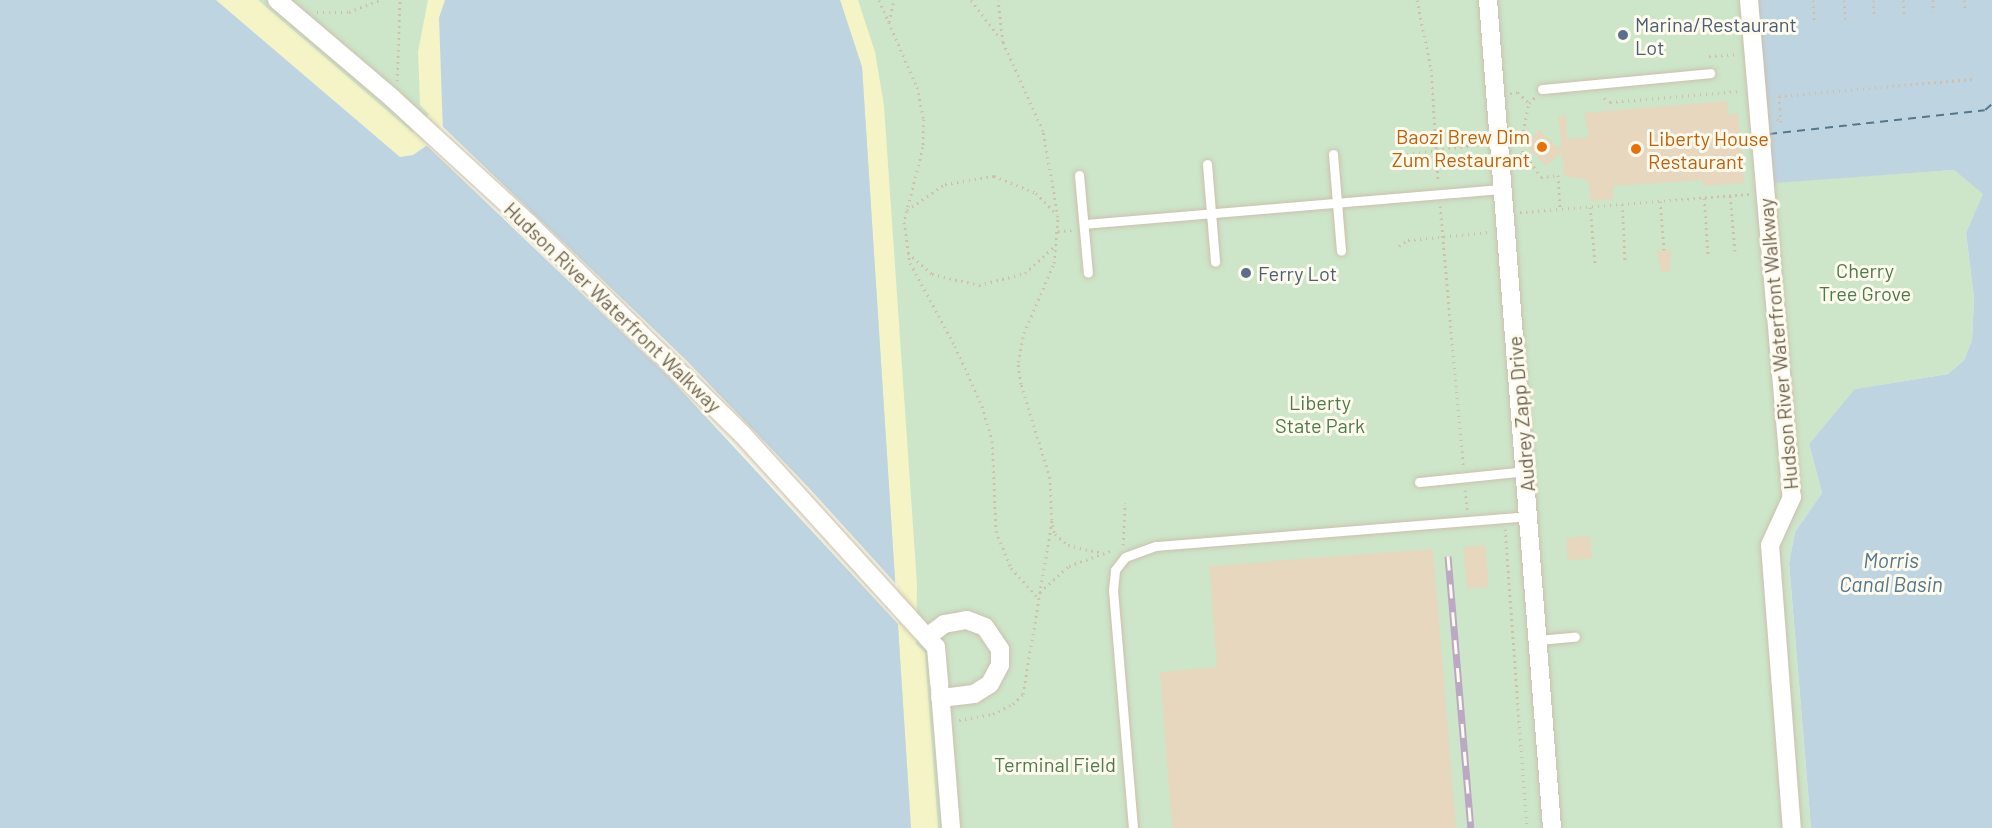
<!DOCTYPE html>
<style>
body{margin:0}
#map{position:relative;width:1992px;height:828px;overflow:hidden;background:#f9f7e8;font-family:Barlow,sans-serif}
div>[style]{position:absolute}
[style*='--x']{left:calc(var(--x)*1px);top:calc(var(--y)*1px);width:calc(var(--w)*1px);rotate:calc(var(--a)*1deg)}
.green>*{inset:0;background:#cde5c8}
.sand>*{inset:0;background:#f4f4c7}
.water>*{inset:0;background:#bfd4e1}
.pier>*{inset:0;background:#f9f7e8}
.ferry>*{height:1.5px;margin-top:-0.75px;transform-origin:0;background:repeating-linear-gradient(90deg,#53778d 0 8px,transparent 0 14px)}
.building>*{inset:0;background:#e6d7be;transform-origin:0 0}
.path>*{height:3px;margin-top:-1.5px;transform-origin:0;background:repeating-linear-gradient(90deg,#d0c0a6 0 1.5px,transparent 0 6px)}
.roads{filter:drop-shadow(0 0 2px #cac1af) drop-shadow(0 0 2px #cac1af)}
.lane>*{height:9px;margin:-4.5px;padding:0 4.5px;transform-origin:4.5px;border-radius:4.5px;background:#fff}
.street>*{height:18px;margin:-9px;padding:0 9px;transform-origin:9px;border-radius:9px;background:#fff}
.rail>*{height:7px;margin-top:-3.5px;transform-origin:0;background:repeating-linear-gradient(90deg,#fdfaee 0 14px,#bca8c2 0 28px);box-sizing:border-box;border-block:2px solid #bca8c2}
.dots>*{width:16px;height:16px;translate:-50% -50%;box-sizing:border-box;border:3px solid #fdfaee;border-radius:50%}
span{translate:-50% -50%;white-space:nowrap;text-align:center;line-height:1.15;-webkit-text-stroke:6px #fdfaee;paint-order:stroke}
.service-label{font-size:20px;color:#4e5e75}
.left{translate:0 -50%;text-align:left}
.food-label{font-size:20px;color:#c56008}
.right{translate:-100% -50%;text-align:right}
.park-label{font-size:20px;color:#4f7a4c}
.street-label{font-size:20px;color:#70624f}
.water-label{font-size:21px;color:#53778d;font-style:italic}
</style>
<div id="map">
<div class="green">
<div style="clip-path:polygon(216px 0,445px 0,439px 18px,439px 96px,413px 155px)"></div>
<div style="clip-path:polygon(840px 0,1758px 0,1773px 182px,1954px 170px,1984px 194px,1966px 233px,1974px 298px,1972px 340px,1964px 360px,1948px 374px,1856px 389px,1809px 444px,1822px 493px,1795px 532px,1789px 563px,1811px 828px,911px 828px,893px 573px)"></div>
</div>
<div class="sand">
<div style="clip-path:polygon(216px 0,258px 0,412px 132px,429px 114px,420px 105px,418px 52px,428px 0,445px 0,439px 18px,443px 134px,413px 155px,400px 157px)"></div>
<div style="clip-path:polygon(840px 0,858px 0,875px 52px,884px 106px,917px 584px,916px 644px,925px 653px,938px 828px,911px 828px,862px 67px)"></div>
</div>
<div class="water">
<div style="clip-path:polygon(0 0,216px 0,400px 157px,413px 155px,443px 134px,439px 18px,445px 0,840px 0,862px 67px,911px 828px,0 828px)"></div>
<div style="clip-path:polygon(1758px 0,1992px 0,1992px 828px,1811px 828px,1789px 563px,1795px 532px,1822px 493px,1809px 444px,1855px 389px,1948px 374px,1964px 360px,1972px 340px,1974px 298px,1966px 233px,1983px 194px,1954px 170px,1773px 183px)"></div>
</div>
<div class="pier">
<div style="clip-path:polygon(439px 123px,686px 360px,809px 488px,897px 585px,899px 625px,668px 376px,424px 143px,440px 132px)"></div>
</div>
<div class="ferry">
<div style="--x:1769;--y:134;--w:217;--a:-6.3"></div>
<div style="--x:1985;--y:110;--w:9;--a:-41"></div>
</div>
<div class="building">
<div style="clip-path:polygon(1727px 101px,1728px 115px,1738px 113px,1744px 183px,1704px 186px,1702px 180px,1613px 186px,1613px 199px,1591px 201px,1588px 180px,1564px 176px,1562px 152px,1546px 166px,1525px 144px,1540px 130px,1556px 147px,1562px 146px,1558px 117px,1566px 116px,1567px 139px,1589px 137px,1584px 113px)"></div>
<div style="clip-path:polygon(1671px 250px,1670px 271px,1662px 272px,1656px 251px)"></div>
<div style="left:1590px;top:536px;width:22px;height:24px;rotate:85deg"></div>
<div style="left:1485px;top:545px;width:42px;height:22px;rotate:85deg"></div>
<div style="clip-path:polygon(1433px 549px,1456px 828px,1172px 828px,1160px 672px,1217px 667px,1209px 566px)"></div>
</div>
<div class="path">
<div style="--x:879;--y:0;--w:95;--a:66.4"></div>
<div style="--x:917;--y:87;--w:33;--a:78"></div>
<div style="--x:924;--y:119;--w:28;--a:92"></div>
<div style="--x:923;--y:147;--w:77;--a:104.2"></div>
<div style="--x:904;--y:222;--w:41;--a:81.7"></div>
<div style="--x:910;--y:263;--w:94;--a:61.5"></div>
<div style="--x:955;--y:346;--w:66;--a:65.8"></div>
<div style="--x:982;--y:406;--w:36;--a:74"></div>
<div style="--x:992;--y:441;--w:90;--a:87.5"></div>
<div style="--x:996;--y:531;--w:40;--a:68"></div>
<div style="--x:1011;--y:568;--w:40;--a:48"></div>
<div style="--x:971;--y:0;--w:48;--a:52.7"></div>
<div style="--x:1417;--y:0;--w:70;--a:78.5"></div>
<div style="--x:1431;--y:69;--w:112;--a:86.4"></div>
<div style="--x:1813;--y:0;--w:21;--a:87"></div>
<div style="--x:1844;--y:0;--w:19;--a:87"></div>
<div style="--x:1873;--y:0;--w:17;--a:87"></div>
<div style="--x:1903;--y:0;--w:14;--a:86"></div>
<div style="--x:1933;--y:0;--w:12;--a:90"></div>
<div style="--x:1964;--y:0;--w:12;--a:85"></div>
<div style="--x:317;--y:12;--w:32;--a:0"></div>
<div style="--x:349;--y:12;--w:32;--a:-22"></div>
<div style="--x:889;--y:22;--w:23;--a:-77"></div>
<div style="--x:1709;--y:56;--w:28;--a:-4"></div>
<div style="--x:397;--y:81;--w:81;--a:-87.9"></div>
<div style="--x:1510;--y:93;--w:8;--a:-7"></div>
<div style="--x:1518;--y:92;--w:16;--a:45"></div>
<div style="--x:1529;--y:103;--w:8;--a:-45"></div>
<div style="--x:1604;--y:98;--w:7;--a:34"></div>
<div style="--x:1610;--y:102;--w:131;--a:-4.8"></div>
<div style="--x:1780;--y:109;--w:13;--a:-94"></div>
<div style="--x:1779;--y:96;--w:195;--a:-5"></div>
<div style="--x:1777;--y:119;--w:5;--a:37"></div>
<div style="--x:1781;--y:122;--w:13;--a:-94"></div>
<div style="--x:1391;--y:150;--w:11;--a:27"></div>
<div style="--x:1401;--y:155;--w:83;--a:-7.6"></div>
<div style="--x:1523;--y:152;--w:31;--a:54"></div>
<div style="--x:1541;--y:177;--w:17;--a:-7"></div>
<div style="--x:1558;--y:175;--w:34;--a:87"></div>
<div style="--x:1518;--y:160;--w:9;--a:-58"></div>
<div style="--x:1523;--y:152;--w:15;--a:-94"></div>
<div style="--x:1522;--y:137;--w:35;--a:-78"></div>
<div style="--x:1730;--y:196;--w:55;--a:84.8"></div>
<div style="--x:1704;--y:198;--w:57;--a:86"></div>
<div style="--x:1660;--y:201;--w:49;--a:85.3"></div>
<div style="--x:1622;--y:204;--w:58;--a:87"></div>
<div style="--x:1440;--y:206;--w:260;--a:84.9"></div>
<div style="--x:1590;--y:207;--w:56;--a:84.9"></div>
<div style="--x:907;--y:210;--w:46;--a:-34.4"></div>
<div style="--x:945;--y:184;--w:50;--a:-9.3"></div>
<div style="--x:994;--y:176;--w:45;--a:22"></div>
<div style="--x:1036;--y:193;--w:30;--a:46"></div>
<div style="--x:1520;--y:212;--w:231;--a:-4.5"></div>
<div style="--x:1058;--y:231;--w:14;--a:-4"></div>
<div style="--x:1399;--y:246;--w:11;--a:-34"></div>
<div style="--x:1408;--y:240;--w:83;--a:-5.5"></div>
<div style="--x:908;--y:253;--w:32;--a:41"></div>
<div style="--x:932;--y:274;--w:48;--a:13.2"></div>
<div style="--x:979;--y:285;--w:48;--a:-14.6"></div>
<div style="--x:1025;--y:273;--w:40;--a:-42"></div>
<div style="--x:1465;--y:490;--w:20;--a:84"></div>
<div style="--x:1052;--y:525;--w:9;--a:72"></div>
<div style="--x:1055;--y:534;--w:17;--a:40"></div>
<div style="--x:1068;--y:545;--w:32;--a:13"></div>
<div style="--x:1505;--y:529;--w:300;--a:85.8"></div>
<div style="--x:1123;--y:545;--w:42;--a:-87.3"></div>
<div style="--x:1040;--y:592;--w:39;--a:-42"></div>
<div style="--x:1069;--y:566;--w:47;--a:-20"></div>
<div style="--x:959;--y:720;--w:35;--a:-10"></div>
<div style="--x:993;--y:714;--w:22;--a:-27"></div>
<div style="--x:1013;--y:704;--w:14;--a:-45"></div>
<div style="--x:1023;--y:694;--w:176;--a:-80.5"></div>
<div style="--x:1052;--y:520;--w:42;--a:-92.7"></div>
<div style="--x:1050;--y:478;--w:98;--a:-107.1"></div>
<div style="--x:1021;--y:384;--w:22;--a:-98"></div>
<div style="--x:1018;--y:362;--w:30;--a:-78"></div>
<div style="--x:1024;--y:333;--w:76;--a:-66.8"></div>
<div style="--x:1054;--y:263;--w:46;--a:-85"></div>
<div style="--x:1058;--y:217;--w:87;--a:-99.9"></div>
<div style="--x:1043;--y:131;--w:98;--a:-114.2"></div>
<div style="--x:1003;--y:42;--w:42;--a:-96.8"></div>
</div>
<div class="roads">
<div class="lane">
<div style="--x:1542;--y:89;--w:169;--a:-5.4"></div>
<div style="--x:1333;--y:154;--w:97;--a:85.3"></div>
<div style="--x:1207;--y:164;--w:98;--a:85.3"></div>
<div style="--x:1079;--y:175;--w:98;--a:84.8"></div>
<div style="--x:1084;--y:224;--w:420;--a:-4.8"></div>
<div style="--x:1419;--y:482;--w:109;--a:-5.8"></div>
<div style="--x:1537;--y:640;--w:38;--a:-5"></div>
<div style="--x:1133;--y:828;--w:239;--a:-94.8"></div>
<div style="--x:1113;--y:590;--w:20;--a:-84"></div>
<div style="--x:1115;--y:570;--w:16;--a:-52"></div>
<div style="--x:1125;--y:557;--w:33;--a:-20"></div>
<div style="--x:1156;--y:546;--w:374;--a:-4.6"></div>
</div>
<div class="street">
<div style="--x:277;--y:0;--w:151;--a:40.4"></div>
<div style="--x:392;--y:98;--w:186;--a:42.6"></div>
<div style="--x:529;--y:224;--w:299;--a:44.6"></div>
<div style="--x:742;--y:434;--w:288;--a:47.7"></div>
<div style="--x:936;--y:647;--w:38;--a:85"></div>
<div style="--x:1488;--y:0;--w:830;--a:85.58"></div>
<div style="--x:1749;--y:0;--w:499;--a:85.1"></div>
<div style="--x:1792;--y:497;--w:53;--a:114.6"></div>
<div style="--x:1770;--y:545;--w:284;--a:85.6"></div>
<div style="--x:927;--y:637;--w:21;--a:-37"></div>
<div style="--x:944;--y:624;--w:23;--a:-10"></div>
<div style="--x:967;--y:620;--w:19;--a:21"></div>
<div style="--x:985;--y:627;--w:27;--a:56"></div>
<div style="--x:1000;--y:649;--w:16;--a:90"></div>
<div style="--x:1000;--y:665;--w:21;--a:118"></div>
<div style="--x:990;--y:684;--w:19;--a:148"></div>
<div style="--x:974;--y:694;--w:34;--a:173"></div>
<div style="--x:940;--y:691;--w:137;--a:85.4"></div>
</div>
</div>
<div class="rail">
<div style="--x:1448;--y:556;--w:273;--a:85.2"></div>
</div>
<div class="dots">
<div style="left:1623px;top:35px;background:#5c6f8a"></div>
<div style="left:1542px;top:147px;background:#e8710a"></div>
<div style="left:1636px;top:149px;background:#e8710a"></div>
<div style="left:1246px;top:273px;background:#5c6f8a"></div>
</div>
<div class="service-label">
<span class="left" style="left:1635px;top:36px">Marina/Restaurant<br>Lot</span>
<span class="left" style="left:1258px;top:273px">Ferry Lot</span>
</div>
<div class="food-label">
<span class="right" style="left:1530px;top:148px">Baozi Brew Dim<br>Zum Restaurant</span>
<span class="left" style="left:1648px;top:150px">Liberty House<br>Restaurant</span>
</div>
<div class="park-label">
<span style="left:1865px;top:282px">Cherry<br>Tree Grove</span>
<span style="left:1320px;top:414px">Liberty<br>State Park</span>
<span style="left:1055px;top:764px">Terminal Field</span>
</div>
<div class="street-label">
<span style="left:613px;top:307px;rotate:44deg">Hudson River Waterfront Walkway</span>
<span style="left:1778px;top:344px;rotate:-95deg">Hudson River Waterfront Walkway</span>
<span style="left:1521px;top:414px;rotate:-95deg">Audrey Zapp Drive</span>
</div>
<div class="water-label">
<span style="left:1891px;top:572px">Morris<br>Canal Basin</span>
</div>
</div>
